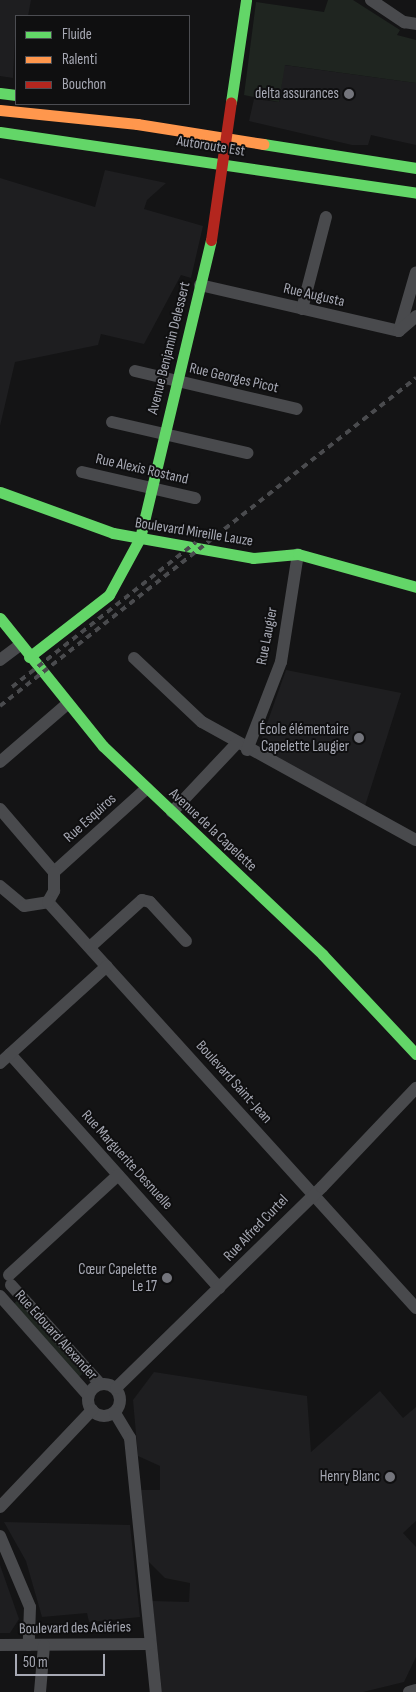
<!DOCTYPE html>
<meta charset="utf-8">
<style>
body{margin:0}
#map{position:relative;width:416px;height:1692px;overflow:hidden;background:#141415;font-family:"Sofia Sans Condensed",sans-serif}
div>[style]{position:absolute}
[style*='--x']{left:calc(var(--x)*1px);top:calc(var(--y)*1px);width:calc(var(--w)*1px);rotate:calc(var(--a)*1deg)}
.built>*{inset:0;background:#1e1e20}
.green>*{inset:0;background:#1f2520;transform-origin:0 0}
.street>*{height:12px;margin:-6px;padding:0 6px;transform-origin:6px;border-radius:6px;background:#494a4d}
.street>.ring{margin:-6px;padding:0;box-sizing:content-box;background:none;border:12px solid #494a4d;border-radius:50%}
.fast>*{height:11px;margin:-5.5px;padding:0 5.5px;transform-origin:5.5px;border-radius:5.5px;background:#63d668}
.slow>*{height:11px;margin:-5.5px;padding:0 5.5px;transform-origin:5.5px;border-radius:5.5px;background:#ff974d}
.jam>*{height:11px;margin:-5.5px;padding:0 5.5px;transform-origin:5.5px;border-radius:5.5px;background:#b3261e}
.rail>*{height:4px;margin-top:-2px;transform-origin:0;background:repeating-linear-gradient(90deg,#4a4b4e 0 6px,transparent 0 11px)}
.dots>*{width:14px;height:14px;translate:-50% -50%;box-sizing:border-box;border:2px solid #0f0f10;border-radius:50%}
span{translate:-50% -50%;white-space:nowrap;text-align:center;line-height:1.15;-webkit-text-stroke:4px #0f0f10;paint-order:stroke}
.poi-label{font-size:15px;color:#a7a9b4}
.right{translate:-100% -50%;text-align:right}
.street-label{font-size:15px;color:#a7a9b4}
.legend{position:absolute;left:15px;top:15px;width:175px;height:90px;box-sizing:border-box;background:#0f0f10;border:1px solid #4c4d52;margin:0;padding:6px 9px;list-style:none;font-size:15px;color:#a7a9b4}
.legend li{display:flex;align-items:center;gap:10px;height:25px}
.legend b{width:25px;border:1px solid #4c4d52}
.scale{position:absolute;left:15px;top:1654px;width:90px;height:22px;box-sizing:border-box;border:2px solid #a7a9b4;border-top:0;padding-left:6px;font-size:15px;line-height:18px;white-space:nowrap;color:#a7a9b4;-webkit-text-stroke:4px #0f0f10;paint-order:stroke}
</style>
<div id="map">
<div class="built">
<div style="clip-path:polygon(0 0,31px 0,28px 16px,16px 16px,13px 78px,0 76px)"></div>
<div style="clip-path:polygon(284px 65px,416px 83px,416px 145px,371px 135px,368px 145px,352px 145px,249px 121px,254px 99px,279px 102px)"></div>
<div style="clip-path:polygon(105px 170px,166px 183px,147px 200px,144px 209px,203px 226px,191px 278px,181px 275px,144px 344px,101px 334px,98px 345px,15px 362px,0 426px,0 178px,95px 207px)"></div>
<div style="clip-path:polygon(286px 670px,401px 693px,365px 806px,262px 752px,259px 746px)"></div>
<div style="clip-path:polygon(154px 1372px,307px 1396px,311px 1452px,380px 1391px,403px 1418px,416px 1407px,416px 1521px,403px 1533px,416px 1547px,416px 1657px,404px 1682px,363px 1692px,162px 1692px,152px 1601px,189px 1602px,190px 1583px,165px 1578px,148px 1561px,141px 1490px,160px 1490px,160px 1466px,138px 1456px,133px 1400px)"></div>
<div style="clip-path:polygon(4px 1522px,130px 1525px,140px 1617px,89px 1622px,87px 1613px,42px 1617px,26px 1561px)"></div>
<div style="clip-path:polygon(0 1565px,19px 1619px,10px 1633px,0 1633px)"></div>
</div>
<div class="green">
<div style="clip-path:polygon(328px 0,353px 0,400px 30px,397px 35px,416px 40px,416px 83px,285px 65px,279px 102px,244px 95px,256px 2px,324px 12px)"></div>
<div style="left:18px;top:1300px;width:98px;height:7px;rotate:48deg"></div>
</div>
<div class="street">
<div style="--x:371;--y:0;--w:40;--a:34"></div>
<div style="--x:404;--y:22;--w:12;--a:9"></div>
<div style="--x:200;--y:285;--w:204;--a:13"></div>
<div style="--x:302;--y:309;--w:95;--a:-75.4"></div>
<div style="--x:399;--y:331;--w:61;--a:-73.9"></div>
<div style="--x:399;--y:331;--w:23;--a:-41"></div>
<div style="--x:135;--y:371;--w:166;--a:13.2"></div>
<div style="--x:112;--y:422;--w:139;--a:12.9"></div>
<div style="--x:82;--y:472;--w:116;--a:13"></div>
<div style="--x:134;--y:658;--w:93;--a:43.3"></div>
<div style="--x:202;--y:722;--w:244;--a:28.9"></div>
<div style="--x:0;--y:660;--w:25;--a:-37"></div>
<div style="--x:247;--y:750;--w:94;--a:-68.9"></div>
<div style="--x:281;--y:662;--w:109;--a:-81.1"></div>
<div style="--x:0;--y:762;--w:87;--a:-40.8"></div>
<div style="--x:0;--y:809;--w:83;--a:49.4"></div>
<div style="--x:172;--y:812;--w:95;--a:-46.7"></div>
<div style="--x:54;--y:872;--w:125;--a:-42.1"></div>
<div style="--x:0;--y:886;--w:31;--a:40"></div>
<div style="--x:24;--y:906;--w:24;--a:-9"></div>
<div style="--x:48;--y:902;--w:548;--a:47.81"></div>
<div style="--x:48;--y:902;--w:13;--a:-61"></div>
<div style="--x:54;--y:891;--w:19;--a:-90"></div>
<div style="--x:90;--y:947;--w:70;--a:-42.1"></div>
<div style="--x:142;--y:900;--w:8;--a:14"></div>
<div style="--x:150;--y:902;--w:53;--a:47.3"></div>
<div style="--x:10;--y:1054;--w:314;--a:48.2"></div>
<div style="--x:0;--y:1063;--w:144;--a:-42.2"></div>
<div style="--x:9;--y:1275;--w:148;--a:-42.5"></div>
<div style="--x:11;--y:1285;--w:133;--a:48"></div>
<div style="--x:0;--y:1296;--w:132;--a:48.4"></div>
<div class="ring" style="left:88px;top:1384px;width:20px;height:20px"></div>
<div style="--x:116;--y:1388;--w:288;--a:-44.3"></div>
<div style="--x:322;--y:1187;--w:137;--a:-46.5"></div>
<div style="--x:115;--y:1413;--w:29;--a:59"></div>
<div style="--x:130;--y:1438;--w:255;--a:84.2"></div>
<div style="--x:0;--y:1507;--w:134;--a:-46.5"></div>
<div style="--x:0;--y:1536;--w:77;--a:67.1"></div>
<div style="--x:30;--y:1607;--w:38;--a:92"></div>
<div style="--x:0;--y:1645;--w:150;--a:-0.4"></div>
<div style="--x:40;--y:1692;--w:47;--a:-85.1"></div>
<div style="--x:409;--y:1692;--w:7;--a:-16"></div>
</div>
<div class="fast">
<div style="--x:0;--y:93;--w:16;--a:7"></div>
<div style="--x:231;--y:102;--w:103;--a:-81.6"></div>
<div style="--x:0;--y:132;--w:420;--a:8.3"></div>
<div style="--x:263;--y:144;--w:155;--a:8.9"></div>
<div style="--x:0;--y:492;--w:120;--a:19.9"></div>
<div style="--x:113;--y:533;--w:142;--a:10.1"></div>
<div style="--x:253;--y:558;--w:45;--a:-5.1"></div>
<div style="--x:298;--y:554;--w:123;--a:15.6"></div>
<div style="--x:0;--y:618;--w:164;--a:51.2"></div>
<div style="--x:103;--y:746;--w:303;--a:43.5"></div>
<div style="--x:323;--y:955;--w:136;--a:46.8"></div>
<div style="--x:29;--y:657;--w:101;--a:-37.8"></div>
<div style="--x:109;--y:595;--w:65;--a:-61.5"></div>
<div style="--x:140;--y:538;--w:306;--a:-76.6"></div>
</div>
<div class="slow">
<div style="--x:0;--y:110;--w:138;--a:5.8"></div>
<div style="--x:137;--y:124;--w:128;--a:9"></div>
</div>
<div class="jam">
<div style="--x:211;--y:240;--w:139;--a:-81.8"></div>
</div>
<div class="rail">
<div style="--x:12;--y:687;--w:234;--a:-38.2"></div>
<div style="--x:0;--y:706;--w:530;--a:-38.25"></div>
</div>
<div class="dots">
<div style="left:349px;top:94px;background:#74757c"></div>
<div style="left:359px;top:738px;background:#74757c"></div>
<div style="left:167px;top:1278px;background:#74757c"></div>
<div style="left:390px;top:1477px;background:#74757c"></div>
</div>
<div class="poi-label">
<span class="right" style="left:339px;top:94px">delta assurances</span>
<span class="right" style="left:349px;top:738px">École élémentaire<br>Capelette Laugier</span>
<span class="right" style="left:157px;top:1278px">Cœur Capelette<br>Le 17</span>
<span class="right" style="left:380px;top:1477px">Henry Blanc</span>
</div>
<div class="street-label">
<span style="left:211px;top:146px;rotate:9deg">Autoroute Est</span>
<span style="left:314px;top:295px;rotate:13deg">Rue Augusta</span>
<span style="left:169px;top:348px;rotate:-76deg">Avenue Benjamin Delessert</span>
<span style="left:234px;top:378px;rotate:13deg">Rue Georges Picot</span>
<span style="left:142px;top:469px;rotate:13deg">Rue Alexis Rostand</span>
<span style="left:194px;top:532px;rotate:9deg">Boulevard Mireille Lauze</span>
<span style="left:267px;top:636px;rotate:-79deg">Rue Laugier</span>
<span style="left:90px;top:818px;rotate:-42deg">Rue Esquiros</span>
<span style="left:213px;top:830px;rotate:43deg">Avenue de la Capelette</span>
<span style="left:234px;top:1082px;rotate:48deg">Boulevard Saint-Jean</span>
<span style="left:127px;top:1160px;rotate:48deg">Rue Marguerite Desnuelle</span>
<span style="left:256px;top:1228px;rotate:-46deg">Rue Alfred Curtel</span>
<span style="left:56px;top:1335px;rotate:48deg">Rue Edouard Alexander</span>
<span style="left:75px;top:1628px;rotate:-1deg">Boulevard des Aciéries</span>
</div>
<ul class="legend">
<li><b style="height:6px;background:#63d668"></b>Fluide</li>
<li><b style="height:6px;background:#ff974d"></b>Ralenti</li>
<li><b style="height:6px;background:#b3261e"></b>Bouchon</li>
</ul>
<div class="scale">50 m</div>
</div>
